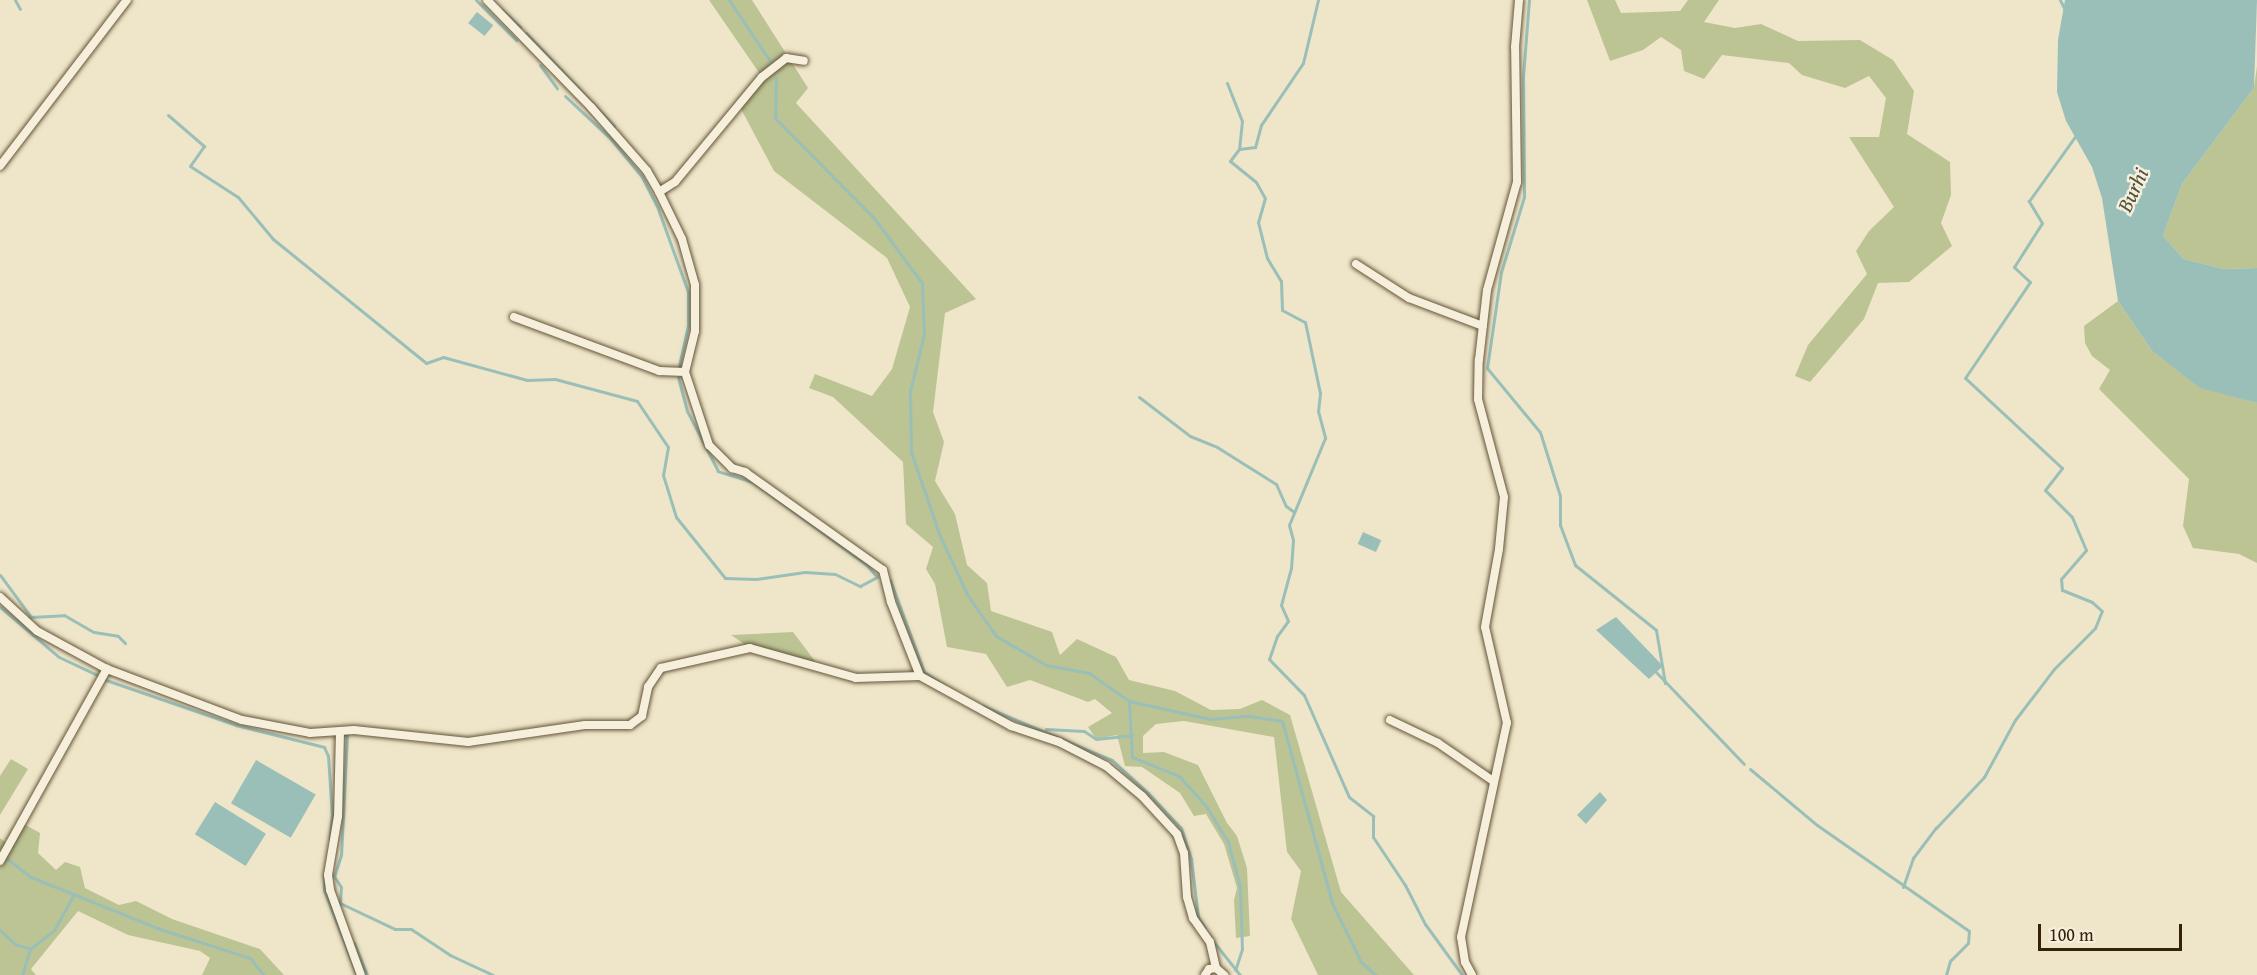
<!DOCTYPE html>
<style>
body{margin:0}
#map{position:relative;width:2257px;height:975px;overflow:hidden;background:#efe6c9;font-family:"Gentium Book Plus",serif}
div>[style]{position:absolute}
[style*='--x']{left:calc(var(--x)*1px);top:calc(var(--y)*1px);width:calc(var(--w)*1px);rotate:calc(var(--a)*1deg)}
.green>*{inset:0;background:#bcc494}
.water>*{inset:0;background:#9abfb8;transform-origin:0 0}
.stream>*{height:3px;margin:-1.5px;padding:0 1.5px;transform-origin:1.5px;border-radius:1.5px;background:#9abfb8}
.roads{filter:drop-shadow(0 0 2px #645438) drop-shadow(0 0 2px #645438)}
.street>*{height:8px;margin:-4px;padding:0 4px;transform-origin:4px;border-radius:4px;background:#f5efdc}
span{translate:-50% -50%;white-space:nowrap;text-align:center;line-height:1.15;-webkit-text-stroke:5px #f5efdc;paint-order:stroke}
.water-label{font-size:21px;color:#53523d;font-style:italic}
.scale{position:absolute;left:2038px;top:924px;width:144px;height:27px;box-sizing:border-box;border:3px solid #352308;border-top:0;padding-left:8px;font-size:18px;line-height:21px;white-space:nowrap;color:#352308;-webkit-text-stroke:4px #f5efdc;paint-order:stroke}
</style>
<div id="map">
<div class="green">
<div style="clip-path:polygon(709px 0,752px 0,808px 88px,796px 103px,976px 299px,945px 313px,933px 412px,944px 442px,935px 481px,955px 514px,967px 565px,987px 583px,991px 611px,1052px 632px,1060px 655px,1077px 639px,1116px 657px,1129px 680px,1175px 691px,1211px 710px,1240px 709px,1262px 700px,1290px 715px,1341px 892px,1414px 975px,1318px 975px,1291px 919px,1301px 871px,1287px 852px,1274px 737px,1184px 721px,1156px 724px,1143px 736px,1143px 753px,1164px 752px,1198px 765px,1227px 823px,1237px 836px,1247px 868px,1250px 936px,1236px 938px,1234px 900px,1237px 888px,1224px 844px,1206px 814px,1194px 816px,1180px 793px,1142px 767px,1125px 766px,1117px 735px,1096px 739px,1088px 727px,1112px 713px,1095px 699px,1088px 702px,1030px 680px,1007px 687px,986px 654px,947px 647px,935px 584px,926px 569px,933px 547px,906px 524px,903px 462px,833px 397px,809px 388px,815px 374px,872px 396px,892px 369px,910px 307px,887px 258px,774px 171px,740px 107px,762px 77px)"></div>
<div style="clip-path:polygon(1587px 0,1615px 0,1621px 13px,1680px 11px,1688px 0,1719px 0,1704px 22px,1735px 28px,1761px 24px,1798px 41px,1860px 40px,1893px 60px,1914px 91px,1907px 134px,1950px 162px,1951px 195px,1941px 223px,1952px 246px,1909px 282px,1878px 283px,1864px 319px,1810px 382px,1795px 376px,1808px 345px,1867px 274px,1856px 251px,1869px 231px,1894px 207px,1849px 137px,1879px 137px,1886px 98px,1869px 76px,1845px 88px,1802px 75px,1789px 63px,1722px 55px,1704px 79px,1684px 71px,1681px 50px,1661px 37px,1643px 50px,1610px 61px)"></div>
<div style="clip-path:polygon(2257px 66px,2257px 268px,2224px 269px,2184px 259px,2163px 236px,2182px 184px,2254px 88px)"></div>
<div style="clip-path:polygon(2118px 301px,2152px 351px,2200px 387px,2257px 403px,2257px 563px,2239px 554px,2193px 548px,2183px 526px,2189px 479px,2099px 389px,2110px 370px,2092px 356px,2085px 343px,2084px 326px)"></div>
<div style="clip-path:polygon(793px 632px,821px 669px,750px 648px,731px 635px)"></div>
<div style="clip-path:polygon(11px 759px,28px 769px,0 815px,0 776px)"></div>
<div style="clip-path:polygon(22px 823px,40px 833px,38px 853px,56px 870px,65px 862px,80px 867px,85px 888px,119px 905px,136px 901px,172px 919px,260px 949px,284px 975px,202px 975px,210px 958px,200px 951px,128px 935px,78px 911px,31px 969px,36px 975px,0 975px,0 838px,8px 845px)"></div>
</div>
<div class="water">
<div style="clip-path:polygon(2065px 0,2257px 0,2254px 88px,2182px 184px,2163px 236px,2184px 259px,2224px 269px,2257px 268px,2257px 403px,2200px 388px,2152px 351px,2118px 301px,2102px 198px,2092px 167px,2066px 121px,2057px 92px,2058px 40px)"></div>
<div style="left:477px;top:12px;width:21px;height:14px;rotate:39deg"></div>
<div style="left:1363px;top:532px;width:20px;height:13px;rotate:24deg"></div>
<div style="clip-path:polygon(1616px 617px,1663px 666px,1649px 679px,1596px 630px)"></div>
<div style="left:256px;top:760px;width:69px;height:50px;rotate:30deg"></div>
<div style="clip-path:polygon(1600px 792px,1607px 800px,1586px 824px,1577px 815px)"></div>
<div style="left:215px;top:802px;width:60px;height:38px;rotate:32deg"></div>
</div>
<div class="stream">
<div style="--x:15;--y:0;--w:10;--a:61"></div>
<div style="--x:476;--y:0;--w:57;--a:45"></div>
<div style="--x:729;--y:0;--w:73;--a:56.1"></div>
<div style="--x:1318;--y:0;--w:65;--a:103.4"></div>
<div style="--x:1303;--y:63;--w:75;--a:124.1"></div>
<div style="--x:1261;--y:125;--w:23;--a:105"></div>
<div style="--x:1255;--y:147;--w:16;--a:173"></div>
<div style="--x:1239;--y:149;--w:15;--a:127"></div>
<div style="--x:1230;--y:161;--w:33;--a:39"></div>
<div style="--x:1256;--y:182;--w:18;--a:61"></div>
<div style="--x:1265;--y:198;--w:25;--a:106"></div>
<div style="--x:1258;--y:222;--w:37;--a:76"></div>
<div style="--x:1267;--y:258;--w:27;--a:59"></div>
<div style="--x:1281;--y:281;--w:29;--a:88"></div>
<div style="--x:1282;--y:310;--w:26;--a:28"></div>
<div style="--x:1305;--y:322;--w:73;--a:78.1"></div>
<div style="--x:1320;--y:393;--w:18;--a:96"></div>
<div style="--x:1318;--y:411;--w:28;--a:75"></div>
<div style="--x:1325;--y:438;--w:94;--a:112.5"></div>
<div style="--x:1289;--y:525;--w:16;--a:75"></div>
<div style="--x:1293;--y:540;--w:28;--a:94"></div>
<div style="--x:1291;--y:568;--w:38;--a:105"></div>
<div style="--x:1281;--y:605;--w:17;--a:66"></div>
<div style="--x:1288;--y:621;--w:19;--a:126"></div>
<div style="--x:1277;--y:636;--w:24;--a:109"></div>
<div style="--x:1269;--y:659;--w:50;--a:45.8"></div>
<div style="--x:1304;--y:695;--w:111;--a:66.2"></div>
<div style="--x:1349;--y:797;--w:31;--a:38"></div>
<div style="--x:1373;--y:816;--w:21;--a:90"></div>
<div style="--x:1373;--y:837;--w:58;--a:56.3"></div>
<div style="--x:1405;--y:885;--w:44;--a:62.9"></div>
<div style="--x:1425;--y:924;--w:63;--a:54"></div>
<div style="--x:1529;--y:0;--w:76;--a:94.5"></div>
<div style="--x:1523;--y:76;--w:121;--a:89.5"></div>
<div style="--x:1524;--y:197;--w:78;--a:107"></div>
<div style="--x:1501;--y:272;--w:97;--a:98.3"></div>
<div style="--x:1487;--y:368;--w:83;--a:50.4"></div>
<div style="--x:1540;--y:432;--w:67;--a:72.6"></div>
<div style="--x:1560;--y:496;--w:29;--a:90"></div>
<div style="--x:1560;--y:525;--w:43;--a:69.4"></div>
<div style="--x:1575;--y:565;--w:104;--a:38.7"></div>
<div style="--x:1656;--y:630;--w:54;--a:80.4"></div>
<div style="--x:2060;--y:0;--w:9;--a:63"></div>
<div style="--x:502;--y:10;--w:25;--a:43"></div>
<div style="--x:526;--y:33;--w:128;--a:46.6"></div>
<div style="--x:540;--y:65;--w:29;--a:54"></div>
<div style="--x:776;--y:78;--w:40;--a:91.4"></div>
<div style="--x:775;--y:118;--w:141;--a:45.3"></div>
<div style="--x:874;--y:218;--w:81;--a:53.6"></div>
<div style="--x:922;--y:283;--w:51;--a:87.8"></div>
<div style="--x:924;--y:334;--w:59;--a:103.8"></div>
<div style="--x:910;--y:391;--w:61;--a:89.1"></div>
<div style="--x:911;--y:452;--w:89;--a:71"></div>
<div style="--x:940;--y:536;--w:66;--a:65"></div>
<div style="--x:968;--y:596;--w:49;--a:55"></div>
<div style="--x:996;--y:636;--w:58;--a:30.1"></div>
<div style="--x:1046;--y:665;--w:44;--a:10.5"></div>
<div style="--x:1089;--y:673;--w:49;--a:35"></div>
<div style="--x:1129;--y:701;--w:83;--a:12.5"></div>
<div style="--x:1210;--y:719;--w:38;--a:-5"></div>
<div style="--x:1248;--y:716;--w:34;--a:8"></div>
<div style="--x:1282;--y:721;--w:189;--a:74.6"></div>
<div style="--x:1332;--y:903;--w:66;--a:63.8"></div>
<div style="--x:1361;--y:962;--w:20;--a:41"></div>
<div style="--x:1227;--y:83;--w:41;--a:68.5"></div>
<div style="--x:1242;--y:121;--w:28;--a:96"></div>
<div style="--x:565;--y:96;--w:62;--a:43"></div>
<div style="--x:610;--y:138;--w:50;--a:50.6"></div>
<div style="--x:642;--y:177;--w:36;--a:63"></div>
<div style="--x:658;--y:209;--w:88;--a:70.1"></div>
<div style="--x:688;--y:292;--w:33;--a:90"></div>
<div style="--x:688;--y:325;--w:42;--a:102.4"></div>
<div style="--x:168;--y:115;--w:48;--a:40.7"></div>
<div style="--x:204;--y:146;--w:24;--a:125"></div>
<div style="--x:190;--y:166;--w:57;--a:32.9"></div>
<div style="--x:238;--y:197;--w:55;--a:50.2"></div>
<div style="--x:273;--y:239;--w:197;--a:39"></div>
<div style="--x:426;--y:363;--w:18;--a:-19"></div>
<div style="--x:443;--y:357;--w:87;--a:15.3"></div>
<div style="--x:527;--y:380;--w:28;--a:-2"></div>
<div style="--x:555;--y:379;--w:85;--a:15"></div>
<div style="--x:637;--y:401;--w:55;--a:56"></div>
<div style="--x:668;--y:447;--w:28;--a:100"></div>
<div style="--x:663;--y:475;--w:44;--a:72.8"></div>
<div style="--x:676;--y:517;--w:78;--a:51.2"></div>
<div style="--x:725;--y:578;--w:31;--a:2"></div>
<div style="--x:756;--y:579;--w:49;--a:-8.1"></div>
<div style="--x:805;--y:572;--w:30;--a:4"></div>
<div style="--x:835;--y:574;--w:28;--a:26"></div>
<div style="--x:860;--y:586;--w:19;--a:-28"></div>
<div style="--x:877;--y:577;--w:16;--a:-130"></div>
<div style="--x:867;--y:565;--w:141;--a:-143.9"></div>
<div style="--x:753;--y:482;--w:37;--a:-163"></div>
<div style="--x:718;--y:471;--w:68;--a:-117.3"></div>
<div style="--x:687;--y:411;--w:35;--a:-105"></div>
<div style="--x:1139;--y:397;--w:64;--a:37.4"></div>
<div style="--x:1190;--y:436;--w:29;--a:22"></div>
<div style="--x:1217;--y:447;--w:70;--a:32.1"></div>
<div style="--x:1276;--y:484;--w:24;--a:66"></div>
<div style="--x:1286;--y:506;--w:10;--a:37"></div>
<div style="--x:0;--y:575;--w:52;--a:53.6"></div>
<div style="--x:31;--y:617;--w:33;--a:-3"></div>
<div style="--x:64;--y:615;--w:34;--a:30"></div>
<div style="--x:94;--y:632;--w:24;--a:9"></div>
<div style="--x:118;--y:636;--w:10;--a:45"></div>
<div style="--x:890;--y:580;--w:98;--a:69.7"></div>
<div style="--x:924;--y:672;--w:25;--a:34"></div>
<div style="--x:0;--y:607;--w:77;--a:40.3"></div>
<div style="--x:59;--y:657;--w:42;--a:25.3"></div>
<div style="--x:1656;--y:672;--w:127;--a:46.3"></div>
<div style="--x:106;--y:680;--w:138;--a:19.1"></div>
<div style="--x:236;--y:725;--w:91;--a:14"></div>
<div style="--x:324;--y:747;--w:10;--a:66"></div>
<div style="--x:328;--y:756;--w:58;--a:86.1"></div>
<div style="--x:332;--y:814;--w:25;--a:95"></div>
<div style="--x:1129;--y:701;--w:56;--a:86.9"></div>
<div style="--x:1132;--y:757;--w:51;--a:22"></div>
<div style="--x:1179;--y:776;--w:40;--a:48"></div>
<div style="--x:1206;--y:806;--w:42;--a:58.6"></div>
<div style="--x:1228;--y:842;--w:47;--a:75.1"></div>
<div style="--x:1240;--y:887;--w:62;--a:88.2"></div>
<div style="--x:1242;--y:949;--w:22;--a:108"></div>
<div style="--x:983;--y:706;--w:140;--a:22.7"></div>
<div style="--x:1112;--y:760;--w:49;--a:42.5"></div>
<div style="--x:1148;--y:793;--w:48;--a:46.7"></div>
<div style="--x:1181;--y:828;--w:33;--a:72"></div>
<div style="--x:1191;--y:859;--w:58;--a:83.1"></div>
<div style="--x:1198;--y:917;--w:13;--a:58"></div>
<div style="--x:1046;--y:729;--w:38;--a:3"></div>
<div style="--x:1084;--y:731;--w:14;--a:34"></div>
<div style="--x:1096;--y:739;--w:36;--a:-6"></div>
<div style="--x:347;--y:734;--w:121;--a:92.8"></div>
<div style="--x:341;--y:855;--w:22;--a:108"></div>
<div style="--x:334;--y:876;--w:13;--a:58"></div>
<div style="--x:341;--y:887;--w:16;--a:94"></div>
<div style="--x:340;--y:903;--w:61;--a:25.3"></div>
<div style="--x:395;--y:929;--w:16;--a:0"></div>
<div style="--x:411;--y:929;--w:47;--a:33.7"></div>
<div style="--x:450;--y:955;--w:47;--a:24.9"></div>
<div style="--x:1750;--y:769;--w:87;--a:39.9"></div>
<div style="--x:1817;--y:825;--w:185;--a:34.9"></div>
<div style="--x:1969;--y:931;--w:12;--a:95"></div>
<div style="--x:1968;--y:943;--w:25;--a:135"></div>
<div style="--x:1950;--y:961;--w:15;--a:106"></div>
<div style="--x:5;--y:857;--w:33;--a:38"></div>
<div style="--x:31;--y:877;--w:136;--a:22"></div>
<div style="--x:157;--y:928;--w:98;--a:17.9"></div>
<div style="--x:250;--y:958;--w:22;--a:51"></div>
<div style="--x:324;--y:875;--w:15;--a:90"></div>
<div style="--x:324;--y:890;--w:91;--a:68.8"></div>
<div style="--x:1903;--y:887;--w:31;--a:-71"></div>
<div style="--x:1913;--y:858;--w:38;--a:-53"></div>
<div style="--x:1936;--y:828;--w:70;--a:-46.7"></div>
<div style="--x:1984;--y:777;--w:65;--a:-61.5"></div>
<div style="--x:2015;--y:720;--w:64;--a:-52.6"></div>
<div style="--x:2054;--y:669;--w:58;--a:-45"></div>
<div style="--x:2095;--y:628;--w:18;--a:-68"></div>
<div style="--x:2102;--y:611;--w:13;--a:-138"></div>
<div style="--x:2092;--y:602;--w:32;--a:-158"></div>
<div style="--x:2062;--y:590;--w:11;--a:-95"></div>
<div style="--x:2061;--y:579;--w:38;--a:-49"></div>
<div style="--x:2086;--y:550;--w:36;--a:-113"></div>
<div style="--x:2072;--y:517;--w:38;--a:-135"></div>
<div style="--x:2045;--y:490;--w:28;--a:-52"></div>
<div style="--x:2062;--y:468;--w:132;--a:-137.1"></div>
<div style="--x:1965;--y:378;--w:116;--a:-55.9"></div>
<div style="--x:2030;--y:282;--w:22;--a:-137"></div>
<div style="--x:2014;--y:267;--w:52;--a:-57.5"></div>
<div style="--x:2042;--y:223;--w:26;--a:-121"></div>
<div style="--x:2029;--y:201;--w:81;--a:-54.5"></div>
<div style="--x:0;--y:930;--w:21;--a:43"></div>
<div style="--x:15;--y:944;--w:16;--a:18"></div>
<div style="--x:30;--y:949;--w:31;--a:-38"></div>
<div style="--x:54;--y:930;--w:41;--a:-60.9"></div>
<div style="--x:1213;--y:941;--w:43;--a:51.5"></div>
<div style="--x:354;--y:943;--w:35;--a:68"></div>
<div style="--x:22;--y:975;--w:27;--a:-73"></div>
</div>
<div class="roads">
<div class="street">
<div style="--x:487;--y:0;--w:149;--a:45.8"></div>
<div style="--x:591;--y:107;--w:85;--a:48.8"></div>
<div style="--x:647;--y:171;--w:24;--a:60"></div>
<div style="--x:659;--y:192;--w:52;--a:63.9"></div>
<div style="--x:682;--y:239;--w:48;--a:74.2"></div>
<div style="--x:695;--y:285;--w:46;--a:90"></div>
<div style="--x:695;--y:331;--w:42;--a:103.7"></div>
<div style="--x:685;--y:372;--w:77;--a:71.8"></div>
<div style="--x:709;--y:445;--w:33;--a:45"></div>
<div style="--x:732;--y:468;--w:14;--a:17"></div>
<div style="--x:745;--y:472;--w:169;--a:35.4"></div>
<div style="--x:883;--y:570;--w:33;--a:76"></div>
<div style="--x:891;--y:602;--w:79;--a:68.6"></div>
<div style="--x:0;--y:166;--w:209;--a:-52.6"></div>
<div style="--x:659;--y:192;--w:19;--a:-32"></div>
<div style="--x:675;--y:182;--w:136;--a:-50.4"></div>
<div style="--x:762;--y:77;--w:31;--a:-38"></div>
<div style="--x:786;--y:58;--w:18;--a:9"></div>
<div style="--x:1356;--y:264;--w:63;--a:32.7"></div>
<div style="--x:1409;--y:298;--w:79;--a:20.7"></div>
<div style="--x:514;--y:317;--w:155;--a:20.4"></div>
<div style="--x:659;--y:371;--w:26;--a:2"></div>
<div style="--x:0;--y:597;--w:50;--a:42.6"></div>
<div style="--x:37;--y:631;--w:80;--a:28.5"></div>
<div style="--x:107;--y:669;--w:144;--a:20.7"></div>
<div style="--x:242;--y:720;--w:69;--a:10.8"></div>
<div style="--x:310;--y:733;--w:44;--a:-3.9"></div>
<div style="--x:354;--y:730;--w:115;--a:6"></div>
<div style="--x:468;--y:742;--w:118;--a:-8.3"></div>
<div style="--x:585;--y:725;--w:45;--a:0"></div>
<div style="--x:630;--y:725;--w:15;--a:-37"></div>
<div style="--x:642;--y:716;--w:30;--a:-78"></div>
<div style="--x:648;--y:687;--w:23;--a:-56"></div>
<div style="--x:661;--y:668;--w:91;--a:-12.7"></div>
<div style="--x:750;--y:648;--w:110;--a:15.8"></div>
<div style="--x:856;--y:678;--w:64;--a:-1.8"></div>
<div style="--x:920;--y:676;--w:104;--a:28.8"></div>
<div style="--x:1011;--y:726;--w:51;--a:18.4"></div>
<div style="--x:1059;--y:742;--w:53;--a:27.1"></div>
<div style="--x:1106;--y:766;--w:47;--a:39.8"></div>
<div style="--x:1142;--y:796;--w:52;--a:47.4"></div>
<div style="--x:1177;--y:834;--w:20;--a:70"></div>
<div style="--x:1184;--y:853;--w:44;--a:86.1"></div>
<div style="--x:1187;--y:897;--w:22;--a:74"></div>
<div style="--x:1193;--y:918;--w:29;--a:55"></div>
<div style="--x:1210;--y:942;--w:27;--a:77"></div>
<div style="--x:1216;--y:968;--w:11;--a:41"></div>
<div style="--x:1390;--y:720;--w:53;--a:25.6"></div>
<div style="--x:1438;--y:743;--w:67;--a:34.6"></div>
<div style="--x:340;--y:731;--w:85;--a:91.3"></div>
<div style="--x:338;--y:816;--w:60;--a:99.6"></div>
<div style="--x:328;--y:875;--w:15;--a:82"></div>
<div style="--x:330;--y:890;--w:90;--a:70"></div>
<div style="--x:0;--y:861;--w:220;--a:-60.9"></div>
<div style="--x:1205;--y:975;--w:7;--a:-56"></div>
<div style="--x:1209;--y:969;--w:7;--a:-8"></div>
<div style="--x:1472;--y:975;--w:15;--a:-118"></div>
<div style="--x:1465;--y:962;--w:25;--a:-99"></div>
<div style="--x:1461;--y:937;--w:219;--a:-77.9"></div>
<div style="--x:1507;--y:723;--w:98;--a:-102.9"></div>
<div style="--x:1485;--y:627;--w:79;--a:-79.8"></div>
<div style="--x:1499;--y:549;--w:52;--a:-84.5"></div>
<div style="--x:1504;--y:497;--w:101;--a:-104.9"></div>
<div style="--x:1478;--y:399;--w:39;--a:-89"></div>
<div style="--x:1479;--y:360;--w:70;--a:-83.5"></div>
<div style="--x:1487;--y:290;--w:112;--a:-74.5"></div>
<div style="--x:1517;--y:182;--w:135;--a:-90.8"></div>
<div style="--x:1515;--y:47;--w:47;--a:-85.1"></div>
</div>
</div>
<div class="water-label">
<span style="left:2133px;top:190px;rotate:-65deg">Burhi</span>
</div>
<div class="scale">100 m</div>
</div>
